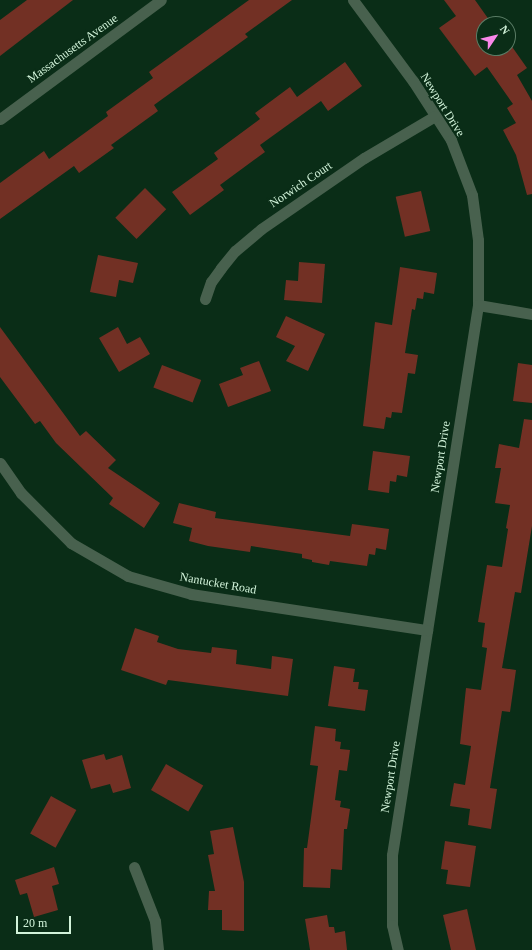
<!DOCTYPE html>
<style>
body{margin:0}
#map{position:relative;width:532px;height:950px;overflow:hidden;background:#0a2d17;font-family:"Times New Roman",serif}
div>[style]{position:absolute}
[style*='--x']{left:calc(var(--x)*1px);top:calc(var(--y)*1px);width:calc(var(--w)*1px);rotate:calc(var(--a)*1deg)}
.building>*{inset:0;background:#723024;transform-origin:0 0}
.minor>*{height:11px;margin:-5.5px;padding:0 5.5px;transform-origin:5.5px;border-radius:5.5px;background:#48614e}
span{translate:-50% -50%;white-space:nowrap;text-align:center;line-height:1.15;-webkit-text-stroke:3px #0a2d17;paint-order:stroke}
.street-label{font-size:12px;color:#d2f3da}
.north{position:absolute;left:476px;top:16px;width:40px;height:40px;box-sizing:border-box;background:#0a2d17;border:1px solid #5a7c65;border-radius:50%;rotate:55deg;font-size:11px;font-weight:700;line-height:16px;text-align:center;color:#d2f3da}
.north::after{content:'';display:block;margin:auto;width:14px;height:18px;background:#f987e9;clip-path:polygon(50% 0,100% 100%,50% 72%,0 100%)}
.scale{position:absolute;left:16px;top:916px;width:55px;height:18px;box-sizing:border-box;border:2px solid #d2f3da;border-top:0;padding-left:5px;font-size:12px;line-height:14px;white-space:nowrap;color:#d2f3da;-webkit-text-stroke:3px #0a2d17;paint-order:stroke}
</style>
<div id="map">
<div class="building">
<div style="clip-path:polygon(27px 0,73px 0,0 56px,0 20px)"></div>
<div style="clip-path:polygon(249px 0,292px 0,245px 34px,248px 37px,154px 105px,158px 111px,111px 145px,114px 148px,79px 173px,74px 166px,0 219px,0 183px,44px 151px,49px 159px,108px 116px,106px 112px,153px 78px,149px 72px)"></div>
<div style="clip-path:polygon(444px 0,475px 0,492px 24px,484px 24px,484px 48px,508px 48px,508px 41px,527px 68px,517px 75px,532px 101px,532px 194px,527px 195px,516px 155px,503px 130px,516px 123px,507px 108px,513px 104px,487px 67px,475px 76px,439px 28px,456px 16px)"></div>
<div style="clip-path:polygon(345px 62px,362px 86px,328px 111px,321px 101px,260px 145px,265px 152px,220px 185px,224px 190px,190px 215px,172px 192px,218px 159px,214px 153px,260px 119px,255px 113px,290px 87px,297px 97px)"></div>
<div style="left:145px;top:188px;width:30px;height:42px;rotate:45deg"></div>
<div style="left:421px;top:191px;width:41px;height:26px;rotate:77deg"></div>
<div style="clip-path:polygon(98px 255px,138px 263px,133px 283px,119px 280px,116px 297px,90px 292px)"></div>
<div style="clip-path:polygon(299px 262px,325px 264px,322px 303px,284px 300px,286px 280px,298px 281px)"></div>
<div style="clip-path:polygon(400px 267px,437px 273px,434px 294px,424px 292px,423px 299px,417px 298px,415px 310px,412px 309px,405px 353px,418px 355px,415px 374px,408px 373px,402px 413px,392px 412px,391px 418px,386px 417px,384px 429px,363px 426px,375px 322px,392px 325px)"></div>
<div style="clip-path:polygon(286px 316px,325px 334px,308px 371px,286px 361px,295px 346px,276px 337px)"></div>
<div style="clip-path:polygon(0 327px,80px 436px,86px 431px,116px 460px,108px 468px,160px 503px,144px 528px,109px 504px,113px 498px,56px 443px,40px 421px,35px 424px,0 377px)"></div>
<div style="clip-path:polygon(118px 327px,127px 344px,140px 337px,150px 354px,119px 372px,99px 338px)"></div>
<div style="clip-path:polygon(259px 361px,271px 391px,228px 407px,219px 384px,243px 375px,240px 368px)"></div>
<div style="clip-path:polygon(518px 363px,532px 365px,532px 403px,513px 401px)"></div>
<div style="left:162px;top:365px;width:42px;height:24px;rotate:21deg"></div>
<div style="clip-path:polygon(524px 419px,532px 420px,532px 526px,521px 593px,515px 592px,502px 668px,516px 670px,510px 712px,502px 711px,490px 788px,497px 789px,491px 829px,468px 825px,470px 809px,450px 806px,454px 783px,465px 785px,471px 746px,460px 744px,466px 688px,481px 690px,487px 648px,482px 647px,485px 623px,478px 622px,487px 565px,502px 567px,508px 529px,506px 528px,510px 505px,495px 503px,501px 468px,495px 468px,499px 444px,519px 448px)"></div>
<div style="clip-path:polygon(373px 451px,410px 456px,407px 477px,397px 475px,396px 482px,390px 481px,389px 493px,368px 490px)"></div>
<div style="clip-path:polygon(179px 503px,216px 512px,215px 518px,350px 536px,352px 524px,389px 529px,386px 550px,376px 548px,375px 555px,369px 554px,367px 566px,330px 561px,329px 565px,312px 562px,312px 560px,302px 558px,302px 554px,251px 546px,250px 552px,208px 546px,189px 541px,192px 528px,173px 523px)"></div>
<div style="clip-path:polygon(135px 628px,159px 636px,157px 642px,178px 649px,211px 653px,212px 647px,237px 650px,236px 664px,271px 669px,272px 656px,293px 659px,288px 696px,168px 680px,166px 685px,121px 670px)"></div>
<div style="clip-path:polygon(334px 666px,355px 669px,353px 682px,359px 682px,358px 689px,368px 690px,365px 711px,328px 706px)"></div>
<div style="clip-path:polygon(315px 726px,336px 729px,335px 741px,341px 742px,340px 749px,350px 750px,347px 771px,339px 770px,335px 800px,341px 801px,340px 807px,350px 809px,347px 829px,344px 829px,342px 870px,331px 869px,330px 888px,303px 887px,304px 848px,307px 848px,318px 766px,310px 765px)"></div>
<div style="clip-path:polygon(104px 754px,106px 760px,122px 755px,131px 788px,113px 793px,110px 784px,91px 789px,82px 760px)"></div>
<div style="left:166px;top:764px;width:43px;height:30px;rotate:30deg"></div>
<div style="left:51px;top:796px;width:29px;height:43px;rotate:29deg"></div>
<div style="clip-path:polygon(233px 827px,244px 882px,244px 931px,222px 930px,222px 910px,208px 910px,209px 891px,215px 891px,208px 855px,214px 854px,210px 831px)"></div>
<div style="clip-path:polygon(445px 841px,476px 846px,470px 887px,446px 884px,448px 870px,441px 869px)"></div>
<div style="clip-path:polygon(54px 867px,59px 884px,52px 886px,58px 910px,34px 917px,27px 893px,20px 895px,15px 880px)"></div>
<div style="clip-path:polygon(467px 909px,476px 950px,451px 950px,443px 915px)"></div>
<div style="clip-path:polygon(327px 915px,329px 927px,334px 927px,335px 933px,345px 931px,347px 950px,310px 950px,305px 919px)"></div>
</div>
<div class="minor">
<div style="--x:353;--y:0;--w:101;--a:53.5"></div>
<div style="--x:413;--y:81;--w:70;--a:57.2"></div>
<div style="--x:451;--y:140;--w:59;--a:69.1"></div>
<div style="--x:472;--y:195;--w:45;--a:82.4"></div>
<div style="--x:478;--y:240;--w:65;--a:90"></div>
<div style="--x:478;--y:305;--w:557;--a:98.89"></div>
<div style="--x:392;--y:855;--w:70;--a:90"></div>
<div style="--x:392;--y:925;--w:26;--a:77"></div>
<div style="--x:0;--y:119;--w:200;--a:-36.5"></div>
<div style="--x:205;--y:299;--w:18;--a:-71"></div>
<div style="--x:211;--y:282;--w:17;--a:-54"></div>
<div style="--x:221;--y:268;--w:22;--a:-51"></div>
<div style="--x:235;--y:251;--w:34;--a:-40"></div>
<div style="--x:261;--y:229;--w:125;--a:-34.6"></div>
<div style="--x:364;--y:158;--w:82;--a:-30.6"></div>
<div style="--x:478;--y:305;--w:55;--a:9.5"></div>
<div style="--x:0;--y:463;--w:37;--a:55"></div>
<div style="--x:21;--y:493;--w:71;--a:45"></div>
<div style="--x:71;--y:543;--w:66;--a:30.1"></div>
<div style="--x:128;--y:576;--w:66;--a:15.9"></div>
<div style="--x:191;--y:594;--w:239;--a:8.7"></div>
<div style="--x:134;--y:867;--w:58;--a:68.7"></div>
<div style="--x:155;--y:921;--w:29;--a:84"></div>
</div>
<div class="street-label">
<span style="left:73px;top:49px;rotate:-36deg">Massachusetts Avenue</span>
<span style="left:442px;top:105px;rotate:58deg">Newport Drive</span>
<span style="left:301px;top:185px;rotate:-34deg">Norwich Court</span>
<span style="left:441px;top:457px;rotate:-81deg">Newport Drive</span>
<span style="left:218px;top:584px;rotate:10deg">Nantucket Road</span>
<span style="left:391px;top:777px;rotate:-81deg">Newport Drive</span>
</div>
<div class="north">N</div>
<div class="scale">20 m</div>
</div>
